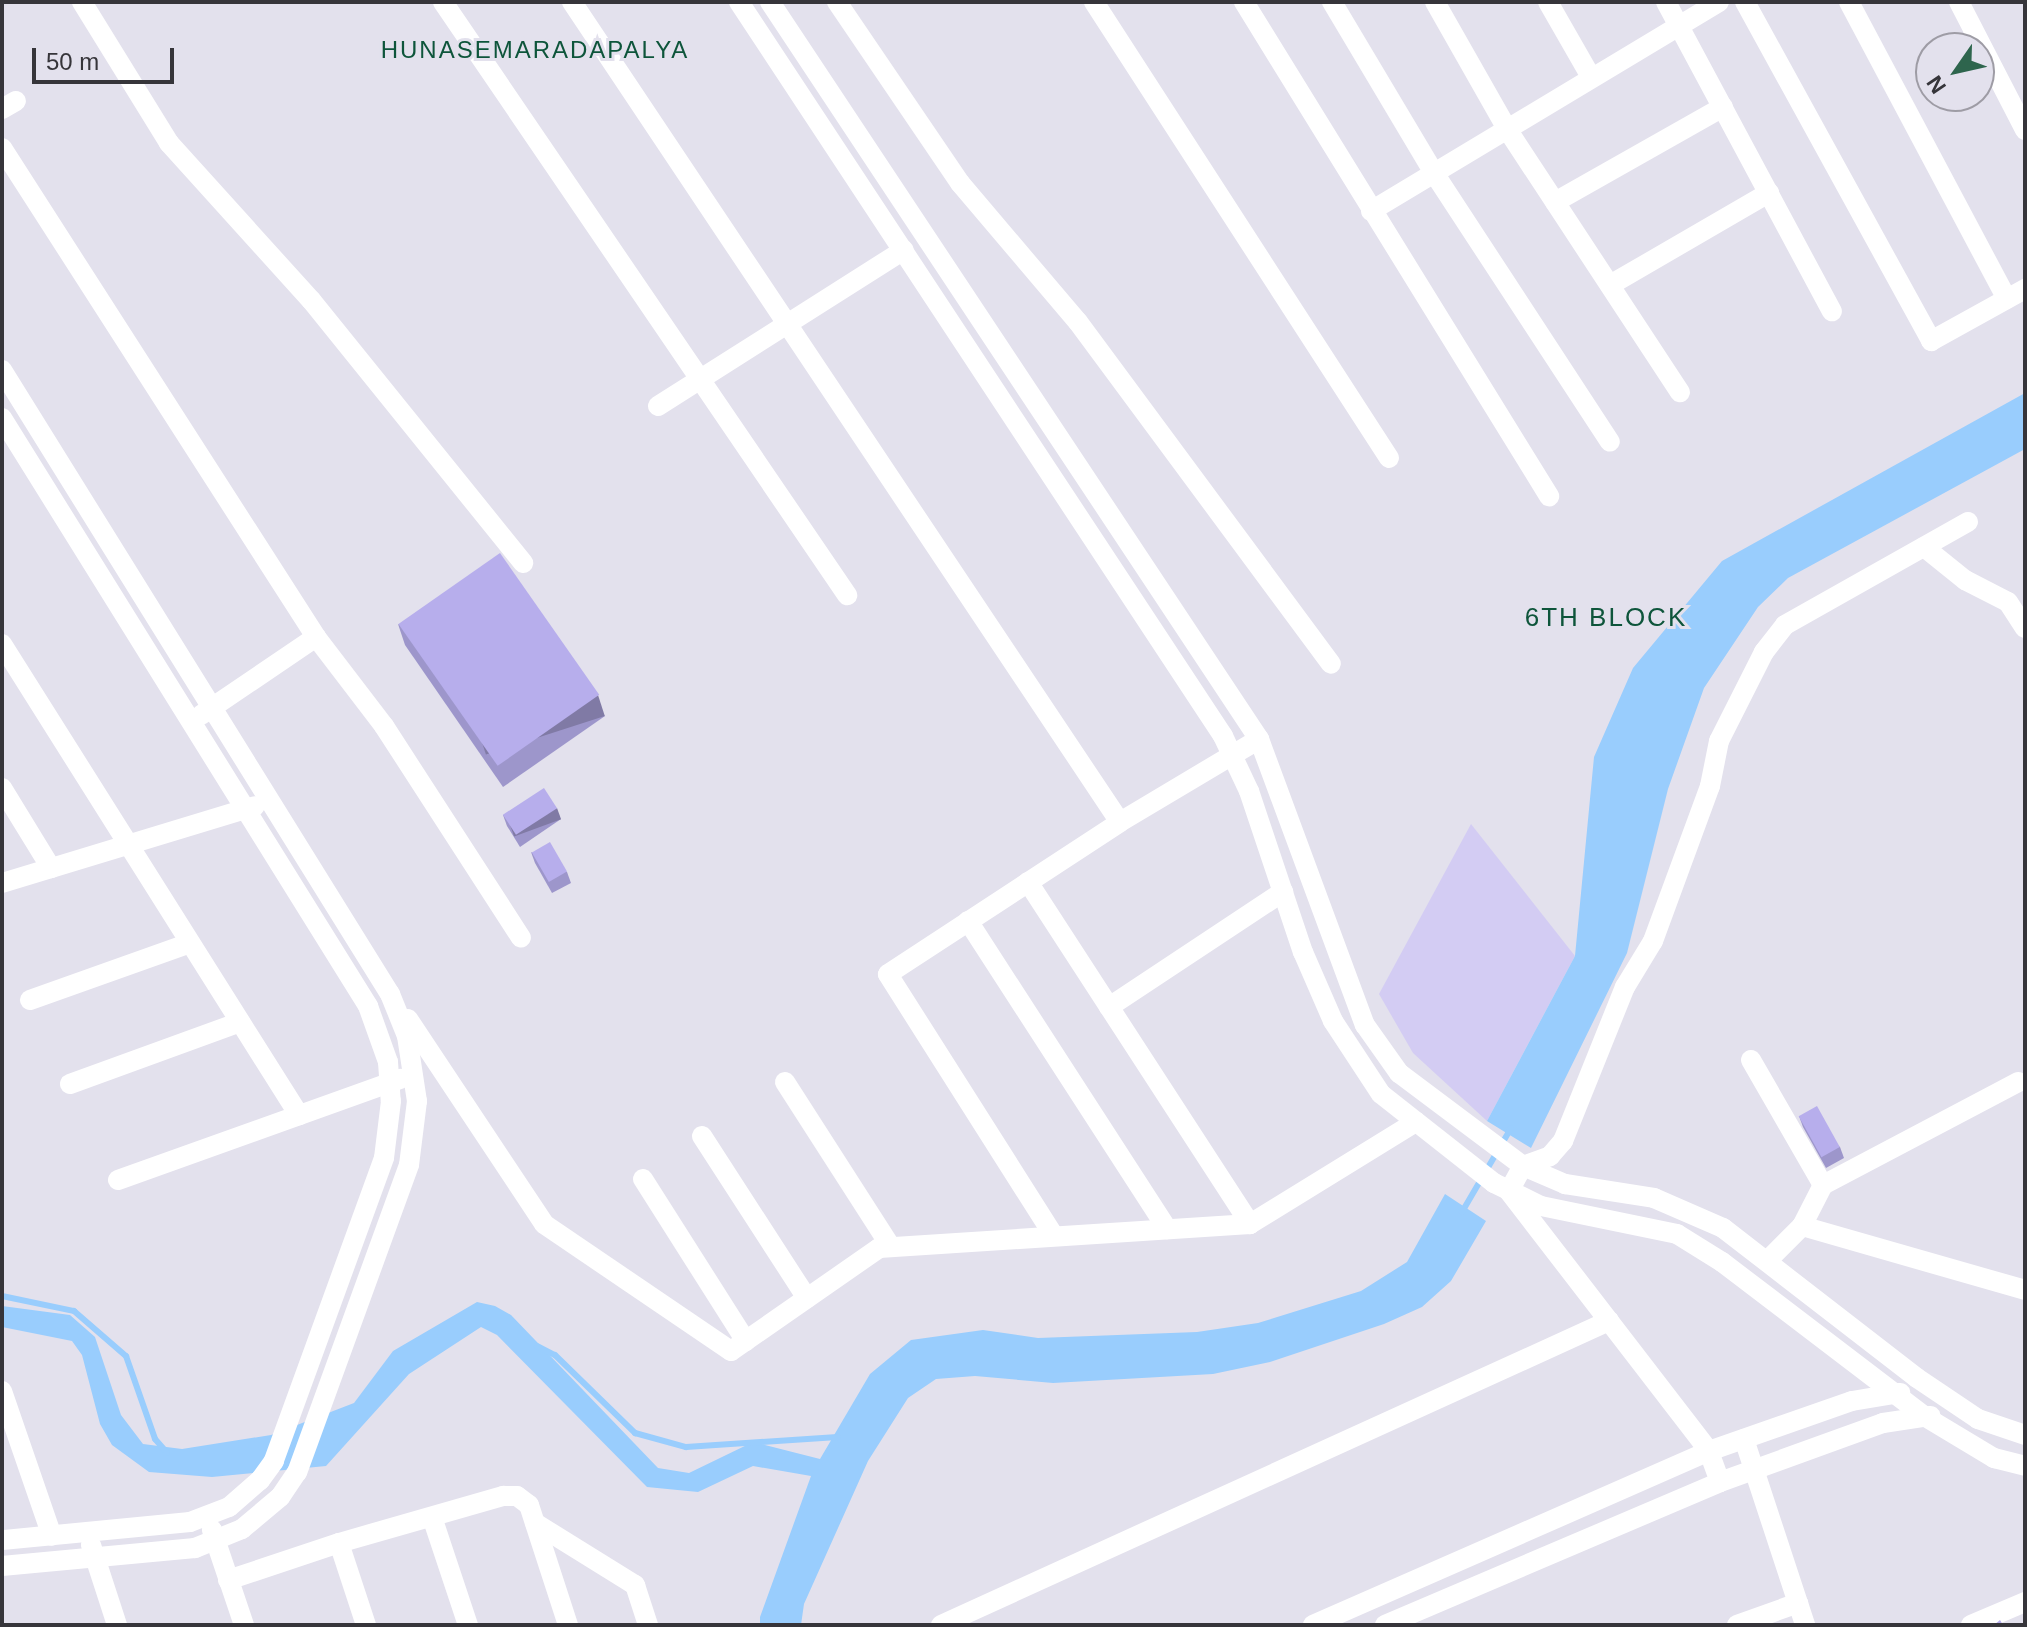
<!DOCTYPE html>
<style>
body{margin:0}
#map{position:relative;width:2027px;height:1627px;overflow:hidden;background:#e3e1ed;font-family:Helvetica,sans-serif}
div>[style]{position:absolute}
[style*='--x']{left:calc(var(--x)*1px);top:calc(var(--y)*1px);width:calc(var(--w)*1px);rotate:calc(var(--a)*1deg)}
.green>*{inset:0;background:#d3ccf3}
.water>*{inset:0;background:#99cdfd}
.stream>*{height:6px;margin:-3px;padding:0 3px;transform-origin:3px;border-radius:3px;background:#99cdfd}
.minor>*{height:20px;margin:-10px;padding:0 10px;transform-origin:10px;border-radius:10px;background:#fff}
.wall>*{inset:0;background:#9d96cb}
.shaded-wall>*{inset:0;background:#807aa5;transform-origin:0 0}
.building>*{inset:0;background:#b7aeec;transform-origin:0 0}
span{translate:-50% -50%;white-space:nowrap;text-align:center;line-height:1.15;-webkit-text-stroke:6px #e3e1ed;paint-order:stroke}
.neighbourhood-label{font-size:24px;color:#0e553b;letter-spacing:2px}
.quarter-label{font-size:26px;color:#0e553b;letter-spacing:2px}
.frame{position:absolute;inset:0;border:4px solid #36353a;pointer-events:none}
.north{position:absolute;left:1915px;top:32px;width:80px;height:80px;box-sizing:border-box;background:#e3e1ed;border:2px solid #9e9ca5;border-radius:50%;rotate:236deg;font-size:22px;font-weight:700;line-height:32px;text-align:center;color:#36353a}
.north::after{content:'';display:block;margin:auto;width:28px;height:36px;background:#2e654d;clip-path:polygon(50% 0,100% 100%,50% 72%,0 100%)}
.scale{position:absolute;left:32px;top:48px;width:142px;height:36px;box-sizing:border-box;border:4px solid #36353a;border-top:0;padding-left:10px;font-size:24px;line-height:28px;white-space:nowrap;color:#36353a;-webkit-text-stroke:6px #e3e1ed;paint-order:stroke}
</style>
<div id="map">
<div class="green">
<div style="clip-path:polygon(1471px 824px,1575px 956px,1487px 1121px,1413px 1053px,1379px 994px)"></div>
</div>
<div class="water">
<div style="clip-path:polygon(2025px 393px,2025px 449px,1788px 578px,1758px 607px,1704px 688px,1668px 789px,1627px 953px,1531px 1148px,1487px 1121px,1575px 956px,1594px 757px,1633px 668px,1722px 561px)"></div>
<div style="clip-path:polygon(1445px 1194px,1486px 1221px,1451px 1281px,1422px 1307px,1384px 1324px,1270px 1362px,1213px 1374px,1053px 1383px,975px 1376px,936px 1379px,908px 1398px,868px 1461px,804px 1604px,801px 1625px,760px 1625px,760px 1617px,811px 1476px,753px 1466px,698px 1492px,647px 1487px,497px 1335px,481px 1327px,409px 1374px,326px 1466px,212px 1477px,149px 1472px,112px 1445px,100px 1424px,82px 1355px,72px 1341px,2px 1327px,2px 1306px,70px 1315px,95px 1337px,121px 1415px,143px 1444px,182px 1449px,271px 1435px,354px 1403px,393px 1351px,477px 1302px,495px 1306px,511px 1315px,658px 1468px,689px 1473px,753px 1442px,820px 1459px,870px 1374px,911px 1340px,983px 1330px,1038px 1338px,1197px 1332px,1258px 1323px,1361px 1291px,1407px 1262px)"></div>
</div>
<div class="stream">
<div style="--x:1462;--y:1212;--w:97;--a:-59.7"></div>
<div style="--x:2;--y:1296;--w:74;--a:11.8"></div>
<div style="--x:74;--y:1311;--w:69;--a:40.9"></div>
<div style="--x:126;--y:1356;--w:88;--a:70.7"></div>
<div style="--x:155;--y:1439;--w:18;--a:49"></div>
<div style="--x:537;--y:1346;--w:20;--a:27"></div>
<div style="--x:555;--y:1355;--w:112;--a:44.3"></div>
<div style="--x:635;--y:1433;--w:53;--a:15.4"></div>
<div style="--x:686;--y:1447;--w:152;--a:-3.8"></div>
</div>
<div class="minor">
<div style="--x:82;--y:2;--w:166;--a:58.3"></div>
<div style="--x:169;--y:143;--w:212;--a:47.9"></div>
<div style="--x:311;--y:300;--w:338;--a:51.1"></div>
<div style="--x:443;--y:2;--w:718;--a:55.73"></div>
<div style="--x:572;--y:2;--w:986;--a:56.25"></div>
<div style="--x:739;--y:2;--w:879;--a:56.6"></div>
<div style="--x:1223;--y:736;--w:61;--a:64.7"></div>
<div style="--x:1249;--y:791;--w:170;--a:71.5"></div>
<div style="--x:1303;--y:952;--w:75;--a:66.5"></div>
<div style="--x:1333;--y:1021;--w:87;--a:56.7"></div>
<div style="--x:1381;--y:1094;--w:144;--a:38.2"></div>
<div style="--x:1494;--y:1183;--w:52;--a:26.1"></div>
<div style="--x:1541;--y:1206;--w:139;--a:11.6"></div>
<div style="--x:1677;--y:1234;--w:53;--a:31.9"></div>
<div style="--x:1722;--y:1262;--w:254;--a:37.3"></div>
<div style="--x:1924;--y:1416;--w:82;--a:31"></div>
<div style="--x:1994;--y:1458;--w:32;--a:14"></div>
<div style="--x:770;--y:2;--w:884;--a:56.44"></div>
<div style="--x:1259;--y:739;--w:305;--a:69.7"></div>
<div style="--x:1365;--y:1025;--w:59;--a:54.7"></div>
<div style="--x:1399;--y:1073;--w:155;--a:36.9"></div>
<div style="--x:1523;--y:1166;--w:46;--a:23.2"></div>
<div style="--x:1565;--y:1184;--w:90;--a:8.9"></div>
<div style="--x:1654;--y:1198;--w:75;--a:23.5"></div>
<div style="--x:1723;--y:1228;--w:245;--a:37.7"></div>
<div style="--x:1917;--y:1378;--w:73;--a:33.9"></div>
<div style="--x:1978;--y:1419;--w:50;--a:18.8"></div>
<div style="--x:837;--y:2;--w:219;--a:55.8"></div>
<div style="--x:960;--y:183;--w:182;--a:49.7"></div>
<div style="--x:1078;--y:322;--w:425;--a:53.5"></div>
<div style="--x:1094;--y:2;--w:543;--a:57.1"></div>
<div style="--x:1244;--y:2;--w:581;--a:58.31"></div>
<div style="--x:1332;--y:2;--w:199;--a:59.2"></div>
<div style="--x:1434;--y:173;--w:321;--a:56.8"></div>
<div style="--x:1435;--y:2;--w:146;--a:60.4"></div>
<div style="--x:1507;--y:129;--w:315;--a:56.7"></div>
<div style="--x:1548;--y:2;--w:86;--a:60.2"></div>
<div style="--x:1666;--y:2;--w:351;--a:61.8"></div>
<div style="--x:1745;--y:2;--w:387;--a:61.2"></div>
<div style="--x:1931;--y:341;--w:107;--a:-29"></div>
<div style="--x:1849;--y:2;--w:336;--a:62"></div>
<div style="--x:1959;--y:2;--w:144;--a:62.7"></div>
<div style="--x:2;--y:109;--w:16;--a:-30"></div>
<div style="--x:2;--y:148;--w:581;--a:57.29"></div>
<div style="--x:316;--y:637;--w:112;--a:52.6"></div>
<div style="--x:384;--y:726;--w:252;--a:57.1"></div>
<div style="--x:1555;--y:202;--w:193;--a:-29.5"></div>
<div style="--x:1371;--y:211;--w:406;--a:-31"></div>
<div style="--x:1610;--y:285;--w:184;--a:-30.1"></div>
<div style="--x:2;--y:370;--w:735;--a:58.13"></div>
<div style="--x:390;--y:994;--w:45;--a:68"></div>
<div style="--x:407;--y:1036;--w:66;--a:81.3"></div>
<div style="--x:417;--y:1101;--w:64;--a:97.1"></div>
<div style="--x:409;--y:1165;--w:327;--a:110"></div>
<div style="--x:297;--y:1472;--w:30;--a:124"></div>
<div style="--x:280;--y:1497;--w:50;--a:139.9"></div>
<div style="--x:242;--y:1529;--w:51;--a:158"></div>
<div style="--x:195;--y:1548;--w:194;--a:174.7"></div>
<div style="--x:658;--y:406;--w:291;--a:-32.4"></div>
<div style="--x:2;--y:418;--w:693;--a:58.1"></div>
<div style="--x:368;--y:1006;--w:59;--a:70.3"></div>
<div style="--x:388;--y:1062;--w:39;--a:86"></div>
<div style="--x:391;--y:1101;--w:57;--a:97"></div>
<div style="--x:384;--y:1158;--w:322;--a:110"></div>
<div style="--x:274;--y:1461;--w:24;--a:126"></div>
<div style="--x:260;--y:1480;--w:41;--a:138.9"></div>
<div style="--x:229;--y:1507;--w:42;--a:159"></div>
<div style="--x:190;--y:1522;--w:189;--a:174.5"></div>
<div style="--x:1924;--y:547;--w:53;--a:38.8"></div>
<div style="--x:1965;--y:580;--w:48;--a:27.1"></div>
<div style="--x:2008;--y:602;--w:31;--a:57"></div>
<div style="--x:2;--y:644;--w:557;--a:57.77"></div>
<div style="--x:201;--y:715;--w:139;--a:-34.1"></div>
<div style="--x:2;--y:788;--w:94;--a:58.5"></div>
<div style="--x:1028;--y:882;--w:408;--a:57"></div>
<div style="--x:2;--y:883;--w:264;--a:-16.9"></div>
<div style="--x:968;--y:921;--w:367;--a:57.1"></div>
<div style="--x:30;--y:1000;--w:170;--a:-19.6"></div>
<div style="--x:1109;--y:1007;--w:209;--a:-33.5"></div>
<div style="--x:408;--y:1019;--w:246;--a:56.4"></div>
<div style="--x:544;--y:1224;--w:226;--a:34.2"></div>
<div style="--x:731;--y:1351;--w:180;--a:-34.8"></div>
<div style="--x:879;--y:1248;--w:372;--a:-3.7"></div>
<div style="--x:1250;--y:1224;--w:195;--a:-31.6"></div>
<div style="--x:1751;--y:1060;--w:144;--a:60.1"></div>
<div style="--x:785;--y:1082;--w:196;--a:57.3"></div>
<div style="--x:70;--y:1084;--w:181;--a:-20"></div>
<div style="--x:702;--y:1136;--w:193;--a:57.1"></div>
<div style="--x:643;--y:1179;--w:192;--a:57.6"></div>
<div style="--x:118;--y:1180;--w:300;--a:-19.7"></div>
<div style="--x:1802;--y:1226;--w:46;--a:-62.9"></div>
<div style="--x:1823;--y:1185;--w:221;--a:-27.8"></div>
<div style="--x:1054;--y:1236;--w:310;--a:-122.4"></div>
<div style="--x:888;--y:974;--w:277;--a:-33.2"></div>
<div style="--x:1120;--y:822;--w:162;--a:-30.8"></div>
<div style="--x:1767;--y:1261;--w:49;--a:-45"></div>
<div style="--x:1802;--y:1226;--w:232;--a:16"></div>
<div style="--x:2;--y:1391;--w:153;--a:71"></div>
<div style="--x:1744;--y:1439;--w:196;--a:71.8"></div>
<div style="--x:1720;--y:1482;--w:33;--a:-110"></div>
<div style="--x:1709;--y:1451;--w:328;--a:-127.6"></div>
<div style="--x:1509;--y:1191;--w:29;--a:-61"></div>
<div style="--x:1523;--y:1166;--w:29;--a:-20"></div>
<div style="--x:1550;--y:1156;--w:20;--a:-49"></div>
<div style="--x:1563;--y:1141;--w:166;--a:-68.1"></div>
<div style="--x:1625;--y:987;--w:54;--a:-58.7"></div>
<div style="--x:1653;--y:941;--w:165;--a:-69.8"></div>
<div style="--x:1710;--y:786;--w:46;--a:-78.7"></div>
<div style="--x:1719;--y:741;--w:100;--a:-63.2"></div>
<div style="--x:1764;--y:652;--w:34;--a:-52"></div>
<div style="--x:1785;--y:625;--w:210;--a:-29.4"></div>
<div style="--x:432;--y:1517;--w:114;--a:71.6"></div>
<div style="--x:535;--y:1523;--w:118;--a:31.8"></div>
<div style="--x:635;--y:1585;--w:42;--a:72"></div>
<div style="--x:212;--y:1530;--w:100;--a:71.4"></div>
<div style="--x:339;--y:1543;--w:171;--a:-16"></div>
<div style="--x:503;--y:1496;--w:14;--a:0"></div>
<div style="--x:517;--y:1496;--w:15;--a:37"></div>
<div style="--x:529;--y:1505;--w:126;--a:72"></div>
<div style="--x:91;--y:1545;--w:84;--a:72"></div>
<div style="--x:228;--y:1580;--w:117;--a:-18.4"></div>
<div style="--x:339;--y:1543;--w:86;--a:71.8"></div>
<div style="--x:941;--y:1625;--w:734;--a:-24.47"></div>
<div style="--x:1313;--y:1625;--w:433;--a:-23.7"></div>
<div style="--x:1709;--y:1451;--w:151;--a:-19.3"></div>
<div style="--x:1852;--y:1401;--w:49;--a:-9.5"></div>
<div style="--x:1385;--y:1625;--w:364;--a:-23.1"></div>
<div style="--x:1720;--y:1482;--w:173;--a:-19.9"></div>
<div style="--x:1883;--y:1423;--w:48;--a:-8.5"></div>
<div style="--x:1737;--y:1625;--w:65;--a:-19.8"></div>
<div style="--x:1971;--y:1625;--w:59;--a:-23.1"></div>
</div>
<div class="wall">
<div style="clip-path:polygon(398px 624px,605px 716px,503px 787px,405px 645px)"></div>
<div style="clip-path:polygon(503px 815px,561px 819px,520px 847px,507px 826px)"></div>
<div style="clip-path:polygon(531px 852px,567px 872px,571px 883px,552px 893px,535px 863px)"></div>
<div style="clip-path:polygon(1799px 1116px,1840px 1147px,1844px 1158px,1826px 1168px,1803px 1127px)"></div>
</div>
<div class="shaded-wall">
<div style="left:598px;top:695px;width:22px;height:125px;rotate:72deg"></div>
<div style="left:557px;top:808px;width:12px;height:50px;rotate:70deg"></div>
</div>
<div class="building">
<div style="left:500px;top:553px;width:173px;height:124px;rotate:55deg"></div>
<div style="left:544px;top:788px;width:24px;height:49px;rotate:57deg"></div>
<div style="left:550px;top:842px;width:34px;height:21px;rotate:60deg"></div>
<div style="left:1817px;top:1106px;width:47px;height:21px;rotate:61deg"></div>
<div style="clip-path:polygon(2000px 1620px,2003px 1625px,1994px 1625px)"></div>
</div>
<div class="neighbourhood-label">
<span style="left:535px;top:50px">HUNASEMARADAPALYA</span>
</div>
<div class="quarter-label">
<span style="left:1606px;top:618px">6TH BLOCK</span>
</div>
<div class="frame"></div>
<div class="north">N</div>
<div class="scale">50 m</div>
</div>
